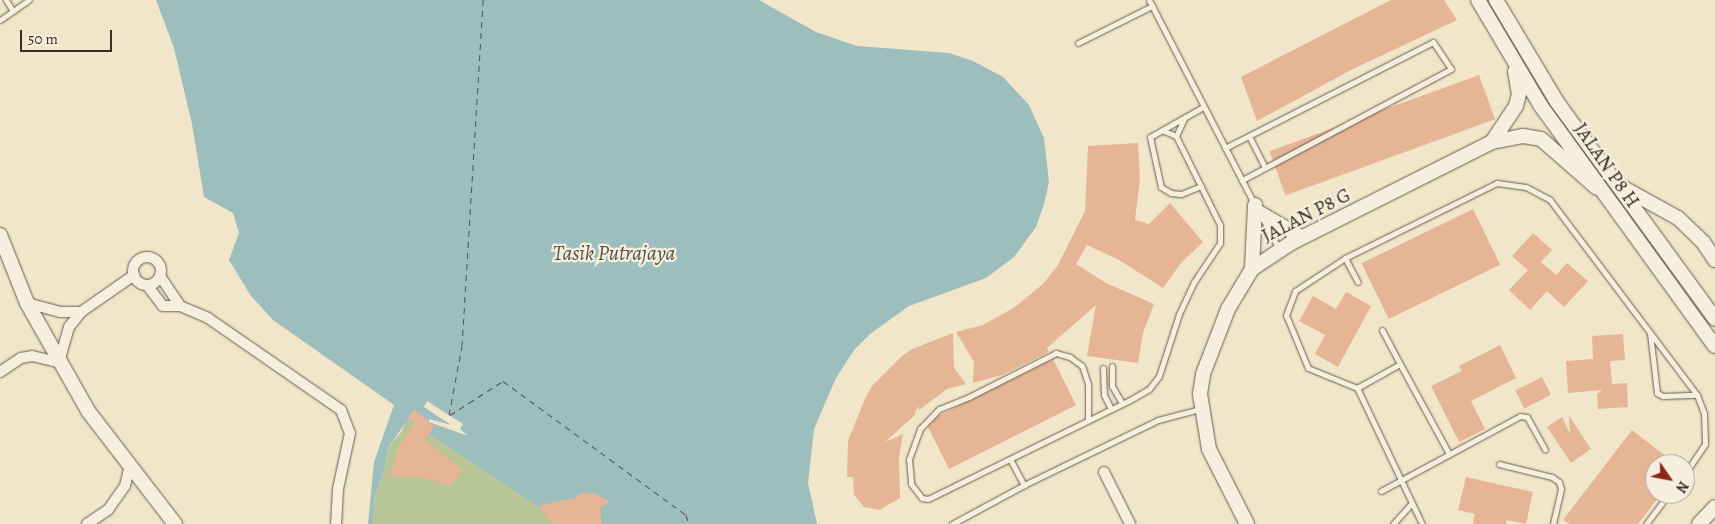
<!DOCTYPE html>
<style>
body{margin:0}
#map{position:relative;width:1715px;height:524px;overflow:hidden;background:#f1e6ca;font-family:Alegreya,serif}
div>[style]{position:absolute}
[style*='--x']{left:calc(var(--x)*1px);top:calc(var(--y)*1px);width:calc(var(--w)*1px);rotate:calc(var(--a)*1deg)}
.green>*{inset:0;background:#b9c597}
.water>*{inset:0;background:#9cbebd}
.pier>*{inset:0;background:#f1e6ca}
.ferry>*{height:1px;margin-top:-0.5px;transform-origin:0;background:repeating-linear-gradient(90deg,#54514b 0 6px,transparent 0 11px)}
.building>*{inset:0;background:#e5b596;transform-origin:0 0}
.roads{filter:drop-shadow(0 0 1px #695b4e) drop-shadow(0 0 1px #695b4e)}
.lane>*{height:5px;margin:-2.5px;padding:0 2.5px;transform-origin:2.5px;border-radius:2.5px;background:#f6efdd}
.street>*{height:10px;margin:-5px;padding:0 5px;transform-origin:5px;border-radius:5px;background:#f6efdd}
.street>.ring{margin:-5px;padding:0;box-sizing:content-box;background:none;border:10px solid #f6efdd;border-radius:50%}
.secondary>*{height:14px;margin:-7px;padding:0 7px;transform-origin:7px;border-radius:7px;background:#f6efdd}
span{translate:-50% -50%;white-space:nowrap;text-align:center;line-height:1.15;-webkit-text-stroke:4.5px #f6efdd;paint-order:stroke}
.street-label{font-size:20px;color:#3c2d25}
.water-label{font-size:21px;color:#54514b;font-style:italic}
.north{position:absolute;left:1645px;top:454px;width:50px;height:50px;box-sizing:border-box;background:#f6efdd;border:1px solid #aca193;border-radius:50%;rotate:123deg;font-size:14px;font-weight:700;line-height:20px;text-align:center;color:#3c2d25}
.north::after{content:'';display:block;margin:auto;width:18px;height:22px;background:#8f2418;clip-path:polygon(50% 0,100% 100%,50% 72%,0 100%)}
.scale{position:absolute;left:20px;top:30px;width:92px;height:22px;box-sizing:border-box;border:2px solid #3c2d25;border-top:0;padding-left:6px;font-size:15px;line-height:18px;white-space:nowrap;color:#3c2d25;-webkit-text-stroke:4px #f6efdd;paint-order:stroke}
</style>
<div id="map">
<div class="green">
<div style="clip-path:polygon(407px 419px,564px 524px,373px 524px,375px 493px,382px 479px,389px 446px,402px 431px)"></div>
</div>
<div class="water">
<div style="clip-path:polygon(156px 0,759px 0,816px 32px,857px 46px,949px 53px,973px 61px,1003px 77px,1029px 105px,1044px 138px,1049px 182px,1044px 204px,1036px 227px,1014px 257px,986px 278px,909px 306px,870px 334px,854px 350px,836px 378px,814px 429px,808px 483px,817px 524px,564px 524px,408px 420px,389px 446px,382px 479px,375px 494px,373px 524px,368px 524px,374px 462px,394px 405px,273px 320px,251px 296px,229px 260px,239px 233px,233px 213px,204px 197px,192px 124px,174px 48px)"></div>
</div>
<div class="pier">
<div style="clip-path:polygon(427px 401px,463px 424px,460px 429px,468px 436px,429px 422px,429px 419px,451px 425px,424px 407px)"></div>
</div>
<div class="ferry">
<div style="--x:449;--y:415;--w:70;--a:-79.3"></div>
<div style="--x:462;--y:346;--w:347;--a:-86.5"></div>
<div style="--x:450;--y:415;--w:63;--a:-32.7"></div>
<div style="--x:503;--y:381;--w:227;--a:36.2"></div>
<div style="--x:686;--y:515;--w:9;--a:72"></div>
</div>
<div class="building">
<div style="clip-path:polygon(1391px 0,1444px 0,1457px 20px,1351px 70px,1257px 121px,1241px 77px)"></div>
<div style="left:1479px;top:75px;width:47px;height:223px;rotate:70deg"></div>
<div style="clip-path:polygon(1138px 143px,1140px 179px,1135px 220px,1149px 224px,1170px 203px,1203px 242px,1181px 263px,1163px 288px,1119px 260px,1087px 245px,1076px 264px,1106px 283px,1154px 304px,1143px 333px,1138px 363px,1087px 356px,1096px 305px,1047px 348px,1049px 352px,1002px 375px,973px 383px,974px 362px,956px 332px,983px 325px,1015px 307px,1043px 284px,1058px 265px,1085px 211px,1088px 146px)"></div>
<div style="left:1473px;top:209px;width:62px;height:124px;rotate:64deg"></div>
<div style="clip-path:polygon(1533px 233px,1552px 250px,1541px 262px,1556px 275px,1567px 263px,1588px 281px,1564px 307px,1547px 291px,1530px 310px,1509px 290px,1528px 270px,1512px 256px)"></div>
<div style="clip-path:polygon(1346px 292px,1371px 306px,1338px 367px,1315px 354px,1325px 335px,1299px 321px,1313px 296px,1336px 309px)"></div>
<div style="clip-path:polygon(953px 333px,954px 368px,966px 384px,947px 389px,919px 410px,918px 406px,914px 416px,885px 442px,903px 434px,899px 457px,900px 498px,879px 510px,864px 507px,854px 495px,853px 477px,847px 477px,848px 441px,864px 401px,872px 386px,902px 356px,912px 349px)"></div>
<div style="clip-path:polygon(1623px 334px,1625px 360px,1610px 361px,1612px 384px,1627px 383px,1628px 407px,1598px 409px,1597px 394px,1602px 390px,1568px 393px,1566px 361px,1593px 359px,1592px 336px)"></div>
<div style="clip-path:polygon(1500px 345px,1516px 378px,1471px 401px,1485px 429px,1459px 442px,1431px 386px,1462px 371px,1459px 366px)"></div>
<div style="clip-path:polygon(1053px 359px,1076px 405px,949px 469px,928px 427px,938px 416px)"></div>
<div style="left:1542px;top:377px;width:20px;height:30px;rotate:63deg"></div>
<div style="clip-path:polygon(414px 409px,434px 426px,425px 441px,463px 470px,450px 485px,419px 477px,390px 476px,398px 448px,415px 423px,408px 419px)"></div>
<div style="clip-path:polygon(1569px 416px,1591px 449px,1571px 463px,1547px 427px,1562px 417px,1570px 434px)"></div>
<div style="clip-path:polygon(1632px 430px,1676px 464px,1655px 464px,1655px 494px,1661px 494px,1638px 524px,1569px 524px,1563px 520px)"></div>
<div style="clip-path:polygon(1466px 477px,1533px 492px,1526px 524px,1507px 520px,1506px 524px,1473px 524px,1475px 514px,1458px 510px)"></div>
<div style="clip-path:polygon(581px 493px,596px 494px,610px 502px,600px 508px,602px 524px,552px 524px,542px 511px,540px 505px,575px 498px)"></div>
</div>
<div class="roads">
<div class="lane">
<div style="--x:6;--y:0;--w:13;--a:58"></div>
<div style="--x:1149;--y:0;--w:229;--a:62.7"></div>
<div style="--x:0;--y:20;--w:35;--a:-35"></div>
<div style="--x:1078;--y:43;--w:83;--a:-26.6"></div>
<div style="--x:1176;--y:136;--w:21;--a:-65"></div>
<div style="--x:1249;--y:136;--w:34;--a:63"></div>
<div style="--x:1225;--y:148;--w:233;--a:-27"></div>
<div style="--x:1433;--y:42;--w:32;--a:56"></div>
<div style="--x:1451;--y:69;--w:237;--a:152"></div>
<div style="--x:1201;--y:186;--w:22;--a:158"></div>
<div style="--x:1181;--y:194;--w:10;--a:-174"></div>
<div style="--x:1171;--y:193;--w:12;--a:-149"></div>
<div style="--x:1161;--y:187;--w:51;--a:-102.4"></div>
<div style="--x:1150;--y:137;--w:61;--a:-29.5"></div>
<div style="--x:1263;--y:219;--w:34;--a:62"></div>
<div style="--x:1345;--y:258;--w:27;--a:62"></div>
<div style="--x:1382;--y:330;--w:38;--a:62"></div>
<div style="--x:1650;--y:333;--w:60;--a:83.3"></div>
<div style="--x:1657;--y:393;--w:7;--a:27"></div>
<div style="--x:1663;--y:396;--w:34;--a:-2"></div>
<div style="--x:1112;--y:366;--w:20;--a:90"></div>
<div style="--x:1112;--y:386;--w:20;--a:60"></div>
<div style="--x:1103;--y:368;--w:27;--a:88"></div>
<div style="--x:1104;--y:395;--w:16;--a:63"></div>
<div style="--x:1357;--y:388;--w:49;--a:-29.2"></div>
<div style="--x:1400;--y:364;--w:100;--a:61.4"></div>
<div style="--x:1088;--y:420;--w:36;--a:-90"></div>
<div style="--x:1088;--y:384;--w:19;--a:-108"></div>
<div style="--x:1082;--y:366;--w:15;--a:-143"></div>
<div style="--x:1070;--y:357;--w:15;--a:-164"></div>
<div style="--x:1056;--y:353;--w:97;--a:153.2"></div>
<div style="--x:969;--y:397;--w:32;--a:158"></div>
<div style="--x:939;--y:409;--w:28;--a:134"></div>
<div style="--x:920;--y:429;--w:32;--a:110"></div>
<div style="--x:909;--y:459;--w:25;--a:85"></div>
<div style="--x:911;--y:484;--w:18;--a:52"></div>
<div style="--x:922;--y:498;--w:6;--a:9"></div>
<div style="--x:928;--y:499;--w:225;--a:-26.1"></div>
<div style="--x:1130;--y:400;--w:22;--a:-30"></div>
<div style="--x:1149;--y:389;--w:16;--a:-52"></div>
<div style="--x:1159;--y:376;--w:65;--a:-72.1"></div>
<div style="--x:1179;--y:314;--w:35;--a:-65"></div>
<div style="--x:1194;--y:282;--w:47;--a:-56.3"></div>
<div style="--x:1220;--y:243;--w:18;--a:-90"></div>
<div style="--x:1220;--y:225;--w:99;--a:-116.3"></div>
<div style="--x:1176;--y:136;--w:15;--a:-157"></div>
<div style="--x:1010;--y:459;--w:30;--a:62"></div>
<div style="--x:1499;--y:464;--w:55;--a:13.8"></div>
<div style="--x:1552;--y:477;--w:9;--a:36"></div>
<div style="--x:1559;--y:482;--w:7;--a:74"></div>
<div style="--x:1561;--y:489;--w:36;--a:103"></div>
<div style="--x:1381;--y:491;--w:158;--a:-28.3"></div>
<div style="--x:1520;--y:416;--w:7;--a:8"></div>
<div style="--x:1527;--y:417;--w:37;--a:61"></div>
<div style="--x:952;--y:524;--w:82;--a:-28.4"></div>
<div style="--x:1024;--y:485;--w:149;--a:-25.9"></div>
<div style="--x:1158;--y:420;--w:43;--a:-14.7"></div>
<div style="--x:1393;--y:524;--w:27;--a:-48"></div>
<div style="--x:1422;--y:524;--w:151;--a:-115.5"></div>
<div style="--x:1357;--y:388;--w:53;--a:-157.8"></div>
<div style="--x:1308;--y:368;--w:57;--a:-112.5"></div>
<div style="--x:1286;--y:315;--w:26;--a:-69"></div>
<div style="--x:1295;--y:291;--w:60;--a:-33.4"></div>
<div style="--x:1345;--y:258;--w:169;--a:-26.3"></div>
<div style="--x:1497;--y:183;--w:29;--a:8"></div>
<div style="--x:1526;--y:187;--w:27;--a:28"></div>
<div style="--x:1550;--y:200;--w:244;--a:53"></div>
<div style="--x:1697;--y:395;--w:19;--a:69"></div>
<div style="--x:1704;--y:413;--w:31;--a:88"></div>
<div style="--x:1705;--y:444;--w:36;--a:124"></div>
<div style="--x:1646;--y:524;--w:38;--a:-53"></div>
</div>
<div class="street">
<div class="ring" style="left:133px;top:257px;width:18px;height:18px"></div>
<div style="--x:160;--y:276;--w:36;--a:56"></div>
<div style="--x:147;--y:285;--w:26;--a:53"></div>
<div style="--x:163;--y:306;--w:17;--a:0"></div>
<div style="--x:180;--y:306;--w:30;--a:23"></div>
<div style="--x:208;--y:318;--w:162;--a:34.7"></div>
<div style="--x:341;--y:410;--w:25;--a:69"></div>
<div style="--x:350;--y:433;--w:57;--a:102.1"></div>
<div style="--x:338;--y:489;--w:35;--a:93"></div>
<div style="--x:27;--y:303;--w:34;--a:15"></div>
<div style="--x:60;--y:312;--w:21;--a:0"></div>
<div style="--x:0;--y:372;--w:25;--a:-34"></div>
<div style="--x:21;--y:358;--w:11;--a:-10"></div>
<div style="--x:32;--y:356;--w:28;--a:13"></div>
<div style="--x:59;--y:362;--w:36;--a:-74"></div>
<div style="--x:69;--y:327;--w:19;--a:-51"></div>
<div style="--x:81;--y:312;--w:65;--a:-34.9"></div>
<div style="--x:1104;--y:472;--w:58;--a:63.4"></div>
<div style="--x:87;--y:524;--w:25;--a:-34"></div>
<div style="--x:108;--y:510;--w:29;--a:-55"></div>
<div style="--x:125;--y:486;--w:23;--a:-77"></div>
</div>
<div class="secondary">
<div style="--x:1478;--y:0;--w:123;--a:59.3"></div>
<div style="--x:1541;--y:106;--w:296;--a:54.1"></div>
<div style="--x:1496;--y:0;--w:119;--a:59.1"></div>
<div style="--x:1557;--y:102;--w:268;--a:53.9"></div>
<div style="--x:1492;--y:142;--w:43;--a:-56.3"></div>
<div style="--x:1516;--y:106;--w:12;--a:-76"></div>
<div style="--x:1519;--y:94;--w:23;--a:-100"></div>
<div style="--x:1622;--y:187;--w:64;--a:29"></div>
<div style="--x:1678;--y:218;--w:35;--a:44"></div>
<div style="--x:1703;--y:242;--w:22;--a:56"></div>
<div style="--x:1260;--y:213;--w:48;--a:30.3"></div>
<div style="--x:0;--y:235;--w:73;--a:68.3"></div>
<div style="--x:27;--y:303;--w:124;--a:60.5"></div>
<div style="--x:88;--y:411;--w:143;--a:52.4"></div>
<div style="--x:1252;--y:269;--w:64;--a:-87.3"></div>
<div style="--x:1247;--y:524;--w:84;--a:-116.9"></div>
<div style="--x:1209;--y:449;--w:56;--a:-99.3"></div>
<div style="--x:1200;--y:394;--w:20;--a:-81"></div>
<div style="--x:1203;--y:374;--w:70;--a:-69"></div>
<div style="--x:1228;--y:309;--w:47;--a:-59"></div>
<div style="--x:1252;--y:269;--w:47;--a:-33.7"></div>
<div style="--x:1291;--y:243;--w:225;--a:-26.7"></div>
<div style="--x:1492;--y:142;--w:32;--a:-11"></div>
<div style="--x:1523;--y:136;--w:18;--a:9"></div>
<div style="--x:1541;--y:139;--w:74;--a:41.2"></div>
<div style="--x:1699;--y:524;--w:23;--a:-47"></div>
</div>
</div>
<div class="street-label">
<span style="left:1607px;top:165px;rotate:55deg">JALAN P8 H</span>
<span style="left:1306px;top:215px;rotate:-27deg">JALAN P8 G</span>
</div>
<div class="water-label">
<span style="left:614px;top:253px">Tasik Putrajaya</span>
</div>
<div class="north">N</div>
<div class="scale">50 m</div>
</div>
